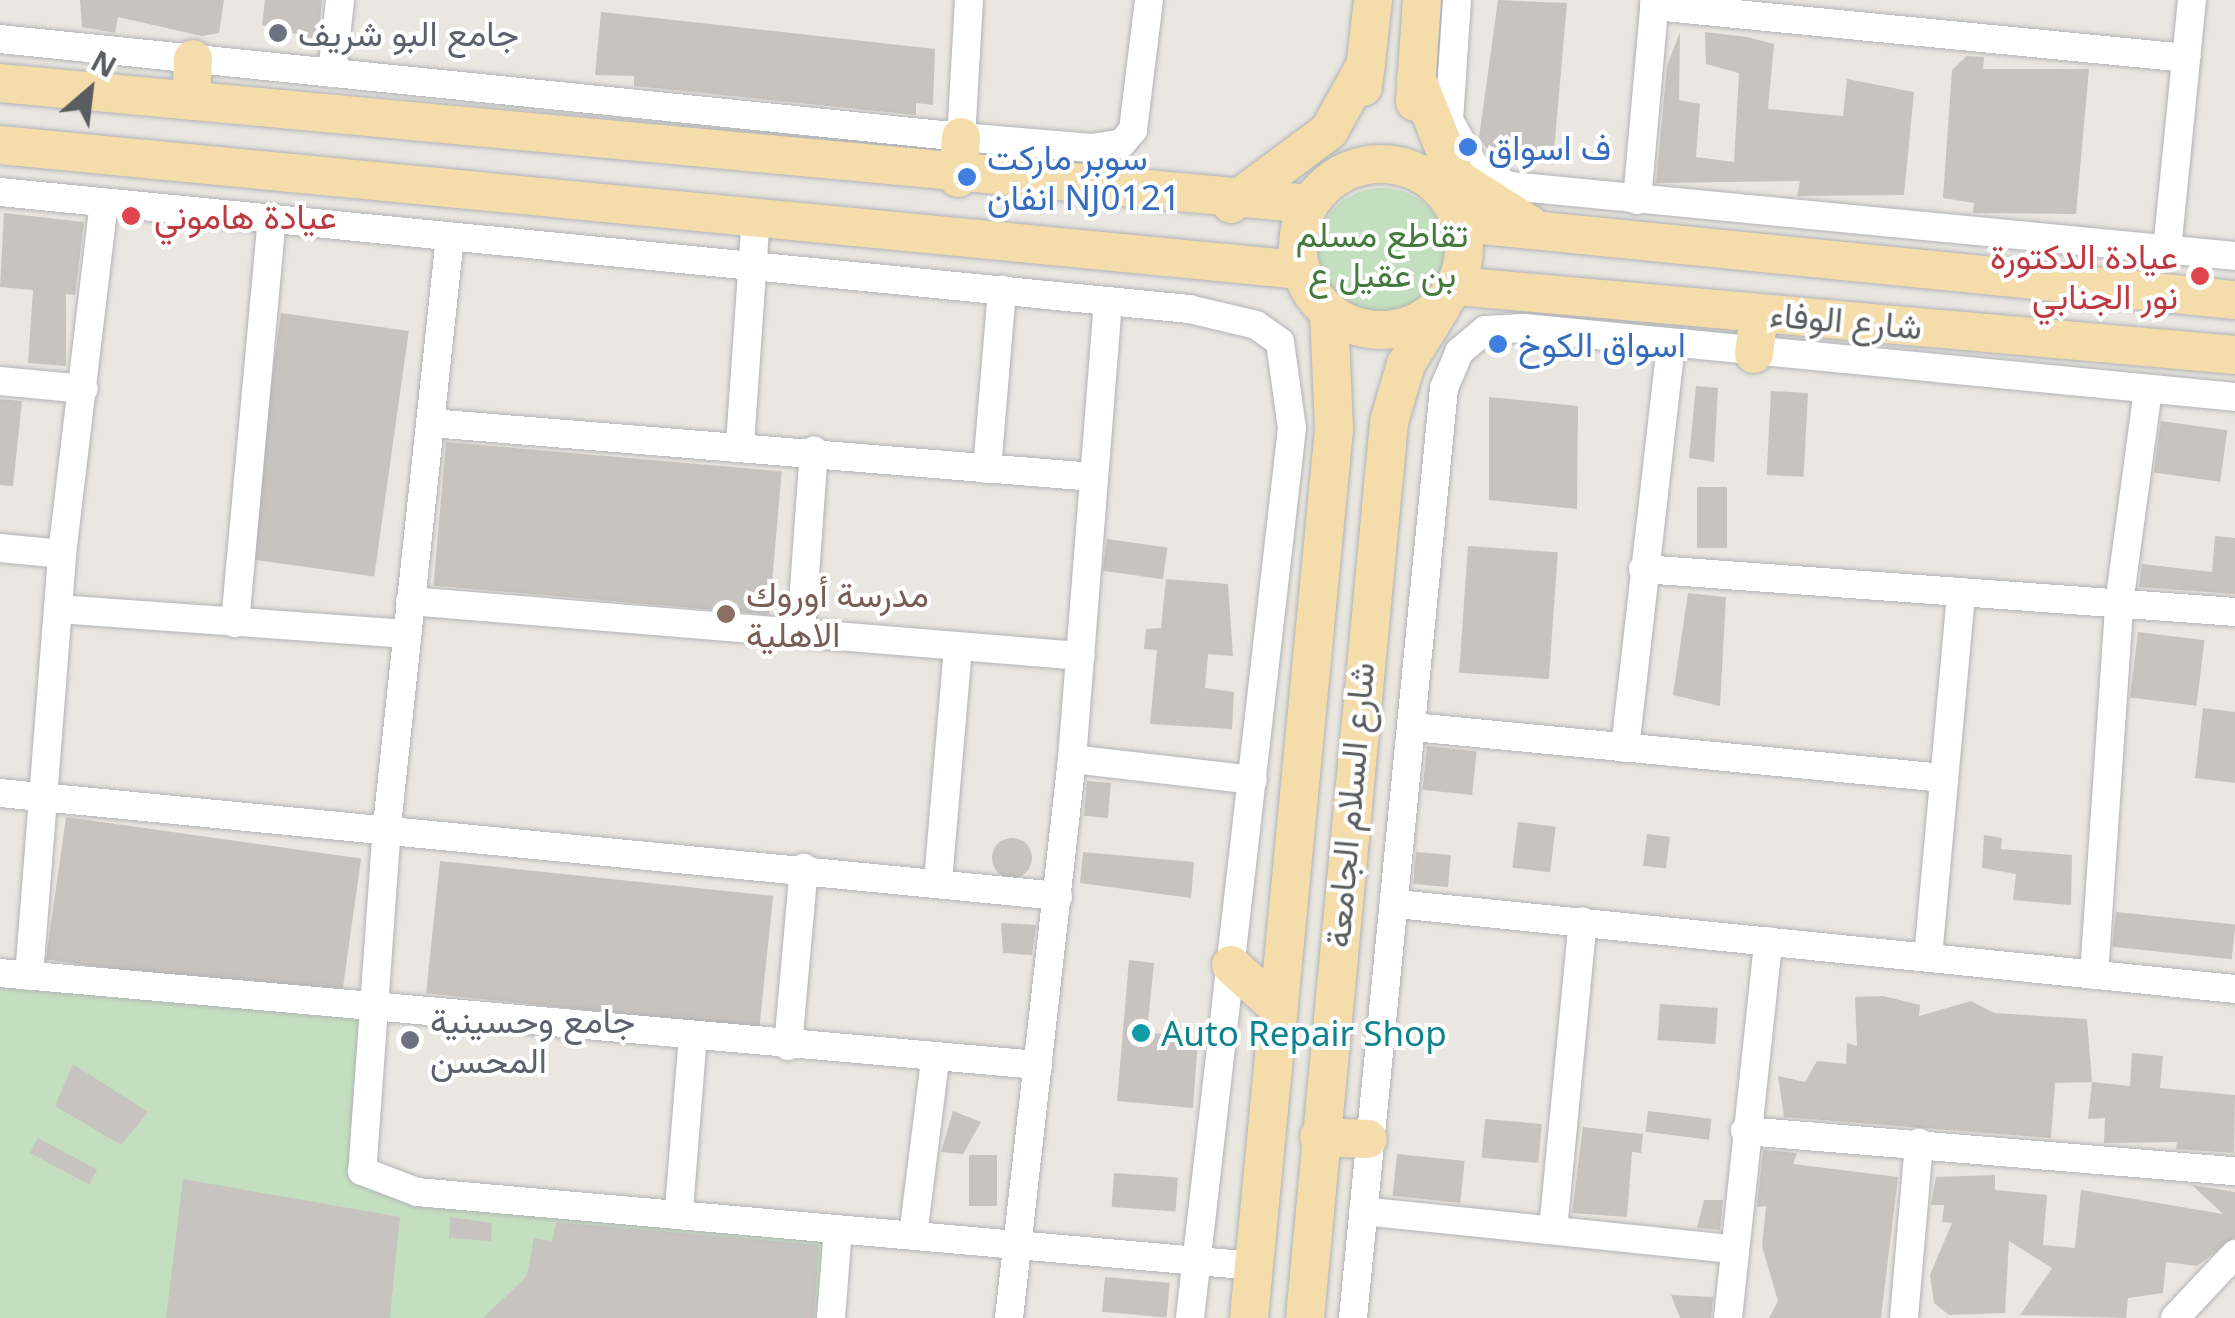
<!DOCTYPE html>
<meta charset="utf-8">
<style>
body{margin:0}
#map{position:relative;width:2235px;height:1318px;overflow:hidden;background:#eae6e0;font-family:"Noto Sans",Vazirmatn,sans-serif}
div>[style]{position:absolute}
[style*='--x']{left:calc(var(--x)*1px);top:calc(var(--y)*1px);width:calc(var(--w)*1px);rotate:calc(var(--a)*1deg)}
.green>*{inset:0;background:#c4dfbf}
.round{border-radius:50%}
.building>*{inset:0;background:#c7c3bf;transform-origin:0 0}
.roads{filter:drop-shadow(0 0 2px #b1b3b6) drop-shadow(0 0 2px #b1b3b6)}
.minor>*{height:28px;margin:-14px;padding:0 14px;transform-origin:14px;border-radius:14px;background:#fff}
.major>*{height:38px;margin:-19px;padding:0 19px;transform-origin:19px;border-radius:19px;background:#f4ddab}
.major>.ring{margin:-19px;padding:0;box-sizing:content-box;background:none;border:38px solid #f4ddab;border-radius:50%}
.dots>*{width:28px;height:28px;translate:-50% -50%;box-sizing:border-box;border:5px solid #fff;border-radius:50%}
span{translate:-50% -50%;white-space:nowrap;text-align:center;line-height:1.15;-webkit-text-stroke:8px #fff;paint-order:stroke}
.worship-label{font-size:35px;color:#5b616d}
.left{translate:0 -50%;text-align:left}
.shop-label{font-size:35px;color:#366cbe}
.health-label{font-size:35px;color:#be3a42}
.right{translate:-100% -50%;text-align:right}
.park-label{font-size:35px;color:#447a3d}
.street-label{font-size:35px;color:#595d5f}
.education-label{font-size:35px;color:#785e54}
.culture-label{font-size:35px;color:#0d838f}
.north{position:absolute;left:40px;top:40px;width:100px;height:100px;-webkit-text-stroke:8px #fff;paint-order:stroke;rotate:28deg;font-size:28px;font-weight:700;line-height:40px;text-align:center;color:#595d5f}
.north::after{content:'';display:block;margin:auto;width:35px;height:45px;background:#595d5f;clip-path:polygon(50% 0,100% 100%,50% 72%,0 100%)}
</style>
<div id="map">
<div class="green">
<div class="round" style="left:1316px;top:188px;width:132px;height:132px"></div>
<div style="clip-path:polygon(0 973px,372px 1009px,362px 1171px,382px 1186px,838px 1229px,831px 1318px,0 1318px)"></div>
</div>
<div class="building">
<div style="clip-path:polygon(80px 0,224px 0,219px 33px,202px 36px,118px 17px,115px 33px,82px 27px)"></div>
<div style="clip-path:polygon(265px 0,322px 0,318px 40px,262px 25px)"></div>
<div style="clip-path:polygon(1498px 0,1567px 3px,1553px 162px,1495px 159px,1479px 138px)"></div>
<div style="clip-path:polygon(601px 12px,935px 49px,933px 105px,916px 103px,916px 115px,634px 86px,634px 76px,595px 75px)"></div>
<div style="clip-path:polygon(1680px 32px,1679px 100px,1700px 104px,1696px 157px,1734px 162px,1739px 73px,1706px 64px,1705px 32px,1747px 37px,1774px 44px,1768px 109px,1843px 116px,1847px 79px,1914px 92px,1904px 195px,1797px 196px,1800px 181px,1656px 183px,1667px 66px)"></div>
<div style="clip-path:polygon(1967px 56px,1984px 57px,1983px 69px,2089px 69px,2076px 214px,1973px 213px,1974px 203px,1943px 198px,1952px 70px)"></div>
<div style="clip-path:polygon(4px 213px,84px 222px,75px 295px,66px 294px,66px 366px,28px 363px,33px 290px,0 287px)"></div>
<div style="left:281px;top:313px;width:129px;height:248px;rotate:8deg"></div>
<div style="clip-path:polygon(1696px 386px,1718px 388px,1714px 462px,1689px 458px)"></div>
<div style="left:1771px;top:391px;width:37px;height:84px;rotate:3deg"></div>
<div style="clip-path:polygon(1489px 397px,1578px 406px,1577px 509px,1489px 500px)"></div>
<div style="clip-path:polygon(0 399px,22px 401px,13px 486px,0 485px)"></div>
<div style="left:2161px;top:421px;width:67px;height:52px;rotate:8deg"></div>
<div style="left:446px;top:442px;width:337px;height:144px;rotate:5deg"></div>
<div style="left:1697px;top:487px;width:30px;height:61px"></div>
<div style="clip-path:polygon(2215px 536px,2235px 538px,2235px 594px,2139px 587px,2142px 564px,2212px 572px)"></div>
<div style="left:1107px;top:539px;width:61px;height:32px;rotate:8deg"></div>
<div style="left:1468px;top:546px;width:90px;height:127px;rotate:4deg"></div>
<div style="clip-path:polygon(1166px 579px,1228px 584px,1233px 656px,1208px 654px,1205px 688px,1234px 692px,1232px 729px,1150px 724px,1157px 650px,1144px 649px,1146px 629px,1161px 628px)"></div>
<div style="clip-path:polygon(1688px 593px,1726px 597px,1720px 706px,1673px 695px)"></div>
<div style="left:2138px;top:632px;width:67px;height:66px;rotate:7deg"></div>
<div style="clip-path:polygon(2203px 708px,2235px 712px,2235px 783px,2195px 778px)"></div>
<div style="left:1427px;top:746px;width:50px;height:44px;rotate:6deg"></div>
<div style="left:1087px;top:781px;width:24px;height:35px;rotate:5deg"></div>
<div style="left:66px;top:817px;width:298px;height:144px;rotate:8deg"></div>
<div style="left:1518px;top:822px;width:38px;height:46px;rotate:7deg"></div>
<div style="left:1647px;top:834px;width:23px;height:32px;rotate:7deg"></div>
<div style="clip-path:polygon(1984px 835px,2002px 838px,2001px 849px,2072px 855px,2071px 905px,2013px 900px,2016px 874px,1982px 868px)"></div>
<div class="round" style="left:992px;top:838px;width:40px;height:40px"></div>
<div style="clip-path:polygon(1083px 852px,1194px 862px,1191px 898px,1080px 883px)"></div>
<div style="left:1416px;top:852px;width:35px;height:32px;rotate:5deg"></div>
<div style="left:440px;top:861px;width:335px;height:133px;rotate:6deg"></div>
<div style="left:2116px;top:912px;width:120px;height:35px;rotate:6deg"></div>
<div style="clip-path:polygon(1001px 923px,1036px 925px,1032px 955px,1003px 953px)"></div>
<div style="clip-path:polygon(1129px 960px,1154px 963px,1147px 1032px,1198px 1039px,1193px 1108px,1117px 1101px)"></div>
<div style="clip-path:polygon(1883px 996px,1920px 1005px,1919px 1016px,1971px 1001px,1994px 1013px,2087px 1019px,2092px 1082px,2055px 1083px,2051px 1138px,1784px 1117px,1778px 1076px,1805px 1082px,1817px 1061px,1846px 1064px,1847px 1043px,1857px 1046px,1855px 997px)"></div>
<div style="left:1660px;top:1004px;width:58px;height:36px;rotate:4deg"></div>
<div style="clip-path:polygon(2132px 1053px,2163px 1056px,2160px 1088px,2235px 1095px,2234px 1153px,2176px 1149px,2177px 1142px,2104px 1143px,2105px 1118px,2088px 1119px,2092px 1082px,2130px 1086px)"></div>
<div style="clip-path:polygon(73px 1064px,148px 1112px,121px 1145px,55px 1106px)"></div>
<div style="clip-path:polygon(953px 1111px,981px 1122px,963px 1154px,941px 1152px)"></div>
<div style="left:1648px;top:1111px;width:64px;height:21px;rotate:7deg"></div>
<div style="left:1485px;top:1119px;width:57px;height:39px;rotate:5deg"></div>
<div style="clip-path:polygon(1583px 1127px,1643px 1134px,1641px 1153px,1632px 1152px,1627px 1217px,1572px 1213px)"></div>
<div style="left:38px;top:1138px;width:67px;height:17px;rotate:28deg"></div>
<div style="clip-path:polygon(1763px 1150px,1797px 1153px,1793px 1164px,1898px 1177px,1881px 1318px,1769px 1318px,1778px 1301px,1762px 1246px,1766px 1206px,1757px 1207px)"></div>
<div style="left:1397px;top:1154px;width:68px;height:42px;rotate:6deg"></div>
<div style="left:969px;top:1155px;width:28px;height:51px"></div>
<div style="left:1114px;top:1173px;width:64px;height:34px;rotate:4deg"></div>
<div style="clip-path:polygon(1995px 1175px,1995px 1190px,2047px 1195px,2043px 1245px,2075px 1248px,2081px 1190px,2223px 1214px,2192px 1185px,2235px 1192px,2235px 1237px,2197px 1266px,2166px 1262px,2163px 1293px,2128px 1298px,2126px 1318px,2020px 1315px,2052px 1268px,2009px 1241px,2005px 1313px,1949px 1315px,1934px 1303px,1930px 1275px,1952px 1223px,1942px 1222px,1944px 1205px,1931px 1205px,1936px 1177px)"></div>
<div style="clip-path:polygon(183px 1179px,400px 1217px,390px 1318px,166px 1318px)"></div>
<div style="clip-path:polygon(1704px 1200px,1723px 1200px,1720px 1230px,1697px 1228px)"></div>
<div style="clip-path:polygon(450px 1217px,492px 1223px,491px 1241px,449px 1238px)"></div>
<div style="clip-path:polygon(556px 1222px,819px 1245px,814px 1318px,483px 1318px,527px 1276px,534px 1238px,552px 1241px)"></div>
<div style="left:1105px;top:1277px;width:65px;height:35px;rotate:5deg"></div>
<div style="clip-path:polygon(1671px 1295px,1713px 1297px,1711px 1318px,1680px 1318px)"></div>
</div>
<div class="roads">
<div class="minor">
<div style="--x:969;--y:0;--w:137;--a:93.3"></div>
<div style="--x:961;--y:137;--w:131;--a:4.8"></div>
<div style="--x:1092;--y:148;--w:30;--a:-9"></div>
<div style="--x:1122;--y:143;--w:17;--a:-50"></div>
<div style="--x:1133;--y:130;--w:131;--a:-83"></div>
<div style="--x:1457;--y:0;--w:120;--a:93.8"></div>
<div style="--x:1449;--y:120;--w:56;--a:61.1"></div>
<div style="--x:1476;--y:169;--w:38;--a:27"></div>
<div style="--x:1510;--y:186;--w:728;--a:5.51"></div>
<div style="--x:1654;--y:6;--w:535;--a:5.58"></div>
<div style="--x:0;--y:39;--w:966;--a:5.82"></div>
<div style="--x:332;--y:73;--w:73;--a:-83.7"></div>
<div style="--x:0;--y:192;--w:1195;--a:5.62"></div>
<div style="--x:1189;--y:309;--w:69;--a:13.4"></div>
<div style="--x:1256;--y:325;--w:29;--a:35"></div>
<div style="--x:1280;--y:342;--w:87;--a:82.1"></div>
<div style="--x:1292;--y:428;--w:896;--a:96.54"></div>
<div style="--x:1637;--y:200;--w:201;--a:-84.9"></div>
<div style="--x:450;--y:237;--w:592;--a:96.11"></div>
<div style="--x:387;--y:826;--w:346;--a:94.1"></div>
<div style="--x:362;--y:1171;--w:59;--a:20.9"></div>
<div style="--x:417;--y:1192;--w:840;--a:5.05"></div>
<div style="--x:2167;--y:250;--w:251;--a:-84.3"></div>
<div style="--x:0;--y:381;--w:84;--a:5.4"></div>
<div style="--x:431;--y:423;--w:665;--a:4.66"></div>
<div style="--x:740;--y:444;--w:227;--a:-86"></div>
<div style="--x:987;--y:469;--w:180;--a:-85.2"></div>
<div style="--x:0;--y:548;--w:62;--a:5.5"></div>
<div style="--x:1643;--y:569;--w:594;--a:4.15"></div>
<div style="--x:410;--y:601;--w:673;--a:4.69"></div>
<div style="--x:58;--y:609;--w:350;--a:4.1"></div>
<div style="--x:235;--y:623;--w:405;--a:-84.8"></div>
<div style="--x:801;--y:631;--w:181;--a:-85.9"></div>
<div style="--x:1413;--y:727;--w:533;--a:5.49"></div>
<div style="--x:1625;--y:748;--w:404;--a:-83.5"></div>
<div style="--x:1072;--y:759;--w:182;--a:6.6"></div>
<div style="--x:0;--y:793;--w:1063;--a:5.56"></div>
<div style="--x:938;--y:881;--w:235;--a:-85.1"></div>
<div style="--x:1397;--y:904;--w:842;--a:5.79"></div>
<div style="--x:1928;--y:957;--w:363;--a:-84.8"></div>
<div style="--x:0;--y:973;--w:1042;--a:5.07"></div>
<div style="--x:2094;--y:975;--w:372;--a:-86.1"></div>
<div style="--x:2119;--y:604;--w:217;--a:-82.3"></div>
<div style="--x:29;--y:976;--w:423;--a:-85.5"></div>
<div style="--x:62;--y:554;--w:354;--a:-83.2"></div>
<div style="--x:788;--y:1046;--w:179;--a:-84.9"></div>
<div style="--x:1745;--y:1131;--w:492;--a:4.7"></div>
<div style="--x:679;--y:1209;--w:174;--a:-85.4"></div>
<div style="--x:1363;--y:1211;--w:372;--a:5.9"></div>
<div style="--x:1553;--y:1230;--w:310;--a:-84.5"></div>
<div style="--x:913;--y:1235;--w:174;--a:-82.8"></div>
<div style="--x:831;--y:1318;--w:89;--a:-85.5"></div>
<div style="--x:1009;--y:1318;--w:563;--a:-83.57"></div>
<div style="--x:1072;--y:759;--w:459;--a:-85.5"></div>
<div style="--x:1353;--y:1318;--w:934;--a:-84.41"></div>
<div style="--x:1444;--y:388;--w:39;--a:-67"></div>
<div style="--x:1459;--y:352;--w:34;--a:-40"></div>
<div style="--x:1485;--y:330;--w:39;--a:-3"></div>
<div style="--x:1524;--y:328;--w:714;--a:5.54"></div>
<div style="--x:1728;--y:1318;--w:379;--a:-83.9"></div>
<div style="--x:1904;--y:1318;--w:176;--a:-85.1"></div>
<div style="--x:2175;--y:1318;--w:88;--a:-46.8"></div>
</div>
<div class="major">
<div style="--x:1416;--y:77;--w:109;--a:68.4"></div>
<div style="--x:1456;--y:178;--w:88;--a:32.4"></div>
<div style="--x:0;--y:83;--w:1315;--a:5.28"></div>
<div style="--x:1363;--y:87;--w:88;--a:-83.4"></div>
<div style="--x:191;--y:101;--w:42;--a:-87.3"></div>
<div style="--x:1415;--y:102;--w:102;--a:-86.1"></div>
<div style="--x:0;--y:145;--w:1307;--a:5.49"></div>
<div class="ring" style="left:1298px;top:164px;width:128px;height:128px"></div>
<div style="--x:958;--y:178;--w:41;--a:-85.8"></div>
<div style="--x:1231;--y:204;--w:122;--a:-36.7"></div>
<div style="--x:1329;--y:131;--w:77;--a:-61.1"></div>
<div style="--x:1462;--y:223;--w:777;--a:5.69"></div>
<div style="--x:1456;--y:286;--w:782;--a:5.06"></div>
<div style="--x:1754;--y:354;--w:41;--a:-83"></div>
<div style="--x:1231;--y:965;--w:64;--a:41.9"></div>
<div style="--x:1319;--y:1137;--w:49;--a:2.3"></div>
<div style="--x:1249;--y:1318;--w:894;--a:-84.54"></div>
<div style="--x:1334;--y:428;--w:116;--a:-92.5"></div>
<div style="--x:1305;--y:1318;--w:900;--a:-84.64"></div>
<div style="--x:1389;--y:422;--w:60;--a:-73.7"></div>
<div style="--x:1406;--y:364;--w:68;--a:-58.2"></div>
</div>
</div>
<div class="dots">
<div style="left:278px;top:33px;background:#6b7280"></div>
<div style="left:1468px;top:147px;background:#3f7fe0"></div>
<div style="left:967px;top:177px;background:#3f7fe0"></div>
<div style="left:131px;top:216px;background:#e0444e"></div>
<div style="left:2200px;top:276px;background:#e0444e"></div>
<div style="left:1498px;top:344px;background:#3f7fe0"></div>
<div style="left:726px;top:614px;background:#8d6e63"></div>
<div style="left:1141px;top:1033px;background:#0f9aa8"></div>
<div style="left:410px;top:1040px;background:#6b7280"></div>
</div>
<div class="worship-label">
<span class="left" style="left:298px;top:33px">جامع البو شريف</span>
<span class="left" style="left:430px;top:1040px">جامع وحسينية<br>المحسن</span>
</div>
<div class="shop-label">
<span class="left" style="left:1488px;top:147px">ف اسواق</span>
<span class="left" style="left:987px;top:177px">سوبر ماركت<br>انفان NJ0121</span>
<span class="left" style="left:1518px;top:344px">اسواق الكوخ</span>
</div>
<div class="health-label">
<span class="left" style="left:154px;top:216px">عيادة هاموني</span>
<span class="right" style="left:2178px;top:276px">عيادة الدكتورة<br>نور الجنابي</span>
</div>
<div class="park-label">
<span style="left:1382px;top:254px">تقاطع مسلم<br>بن عقيل ع</span>
</div>
<div class="street-label">
<span style="left:1846px;top:320px;rotate:5deg">شارع الوفاء</span>
<span style="left:1349px;top:805px;rotate:-85deg">شارع السلام الجامعة</span>
</div>
<div class="education-label">
<span class="left" style="left:746px;top:614px">مدرسة أوروك<br>الاهلية</span>
</div>
<div class="culture-label">
<span class="left" style="left:1161px;top:1033px">Auto Repair Shop</span>
</div>
<div class="north">N</div>
</div>
